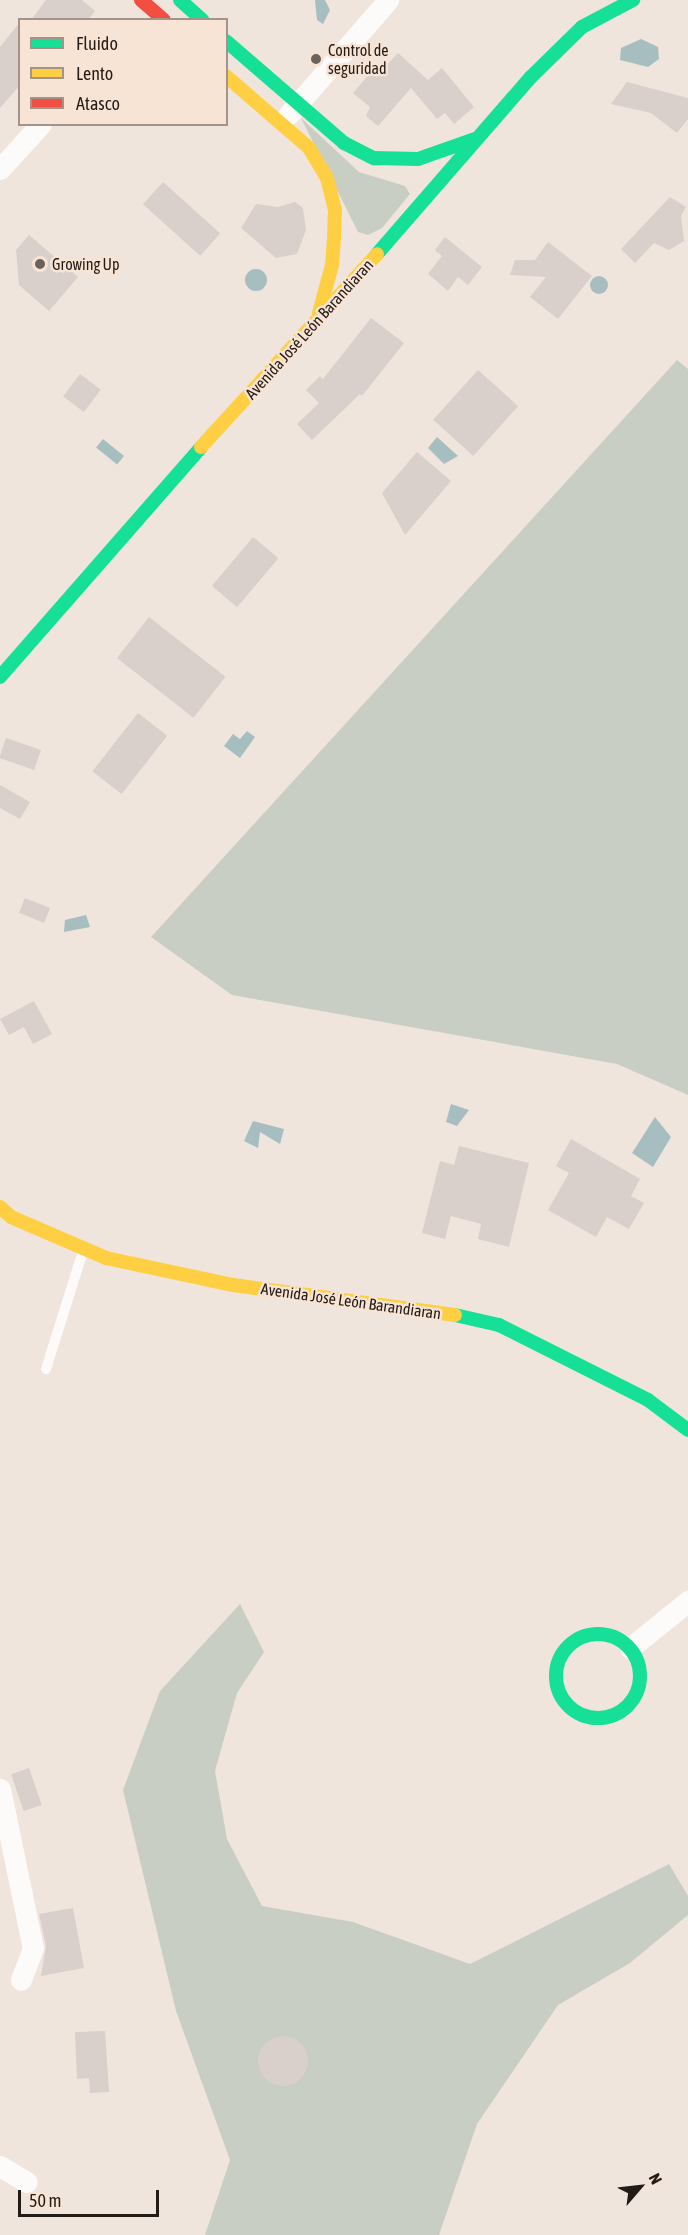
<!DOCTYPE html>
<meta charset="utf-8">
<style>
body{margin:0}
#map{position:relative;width:688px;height:2235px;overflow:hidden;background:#f0e5dd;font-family:"Asap Condensed",sans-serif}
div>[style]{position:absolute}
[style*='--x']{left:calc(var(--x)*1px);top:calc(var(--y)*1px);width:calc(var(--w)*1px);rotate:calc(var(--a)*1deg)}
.green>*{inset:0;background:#c8cec3}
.water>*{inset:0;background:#a6bec0;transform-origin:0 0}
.round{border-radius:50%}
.building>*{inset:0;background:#d9cfcb;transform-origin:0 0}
.lane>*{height:10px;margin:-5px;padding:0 5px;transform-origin:5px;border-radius:5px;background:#fdfbfa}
.street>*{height:21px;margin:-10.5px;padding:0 10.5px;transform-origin:10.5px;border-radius:10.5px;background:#fdfbfa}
.fast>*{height:14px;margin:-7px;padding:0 7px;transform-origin:7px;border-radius:7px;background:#16e098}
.fast>.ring{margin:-7px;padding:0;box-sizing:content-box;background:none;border:14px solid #16e098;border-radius:50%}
.slow>*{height:14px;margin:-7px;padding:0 7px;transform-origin:7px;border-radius:7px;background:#ffcf43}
.jam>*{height:14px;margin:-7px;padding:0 7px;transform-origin:7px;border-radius:7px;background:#f24e42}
.dots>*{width:16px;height:16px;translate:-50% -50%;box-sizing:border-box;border:3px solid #f8e4d5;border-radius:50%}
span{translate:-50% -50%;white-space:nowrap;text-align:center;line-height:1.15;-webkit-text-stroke:5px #f8e4d5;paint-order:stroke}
.poi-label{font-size:16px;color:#221b16}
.left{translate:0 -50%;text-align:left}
.street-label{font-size:16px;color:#221b16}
.legend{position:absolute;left:18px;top:18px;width:210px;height:108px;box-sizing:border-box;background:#f8e4d5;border:2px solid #a29489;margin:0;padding:8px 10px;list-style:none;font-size:18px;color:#221b16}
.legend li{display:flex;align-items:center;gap:12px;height:30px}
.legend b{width:30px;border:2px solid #a29489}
.north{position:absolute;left:610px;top:2157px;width:60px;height:60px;-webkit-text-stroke:4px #f8e4d5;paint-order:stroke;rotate:62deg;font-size:16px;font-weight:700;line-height:24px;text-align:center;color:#221b16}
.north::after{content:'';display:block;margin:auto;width:21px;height:27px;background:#221b16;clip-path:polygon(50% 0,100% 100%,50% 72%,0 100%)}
.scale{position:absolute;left:18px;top:2190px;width:141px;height:27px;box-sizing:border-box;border:3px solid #221b16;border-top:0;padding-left:8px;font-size:18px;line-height:21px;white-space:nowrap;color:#221b16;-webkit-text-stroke:4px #f8e4d5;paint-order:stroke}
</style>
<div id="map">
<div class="green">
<div style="clip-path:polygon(301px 118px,359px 172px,405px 186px,410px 194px,382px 228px,368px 235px,358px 232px)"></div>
<div style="clip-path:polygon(677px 360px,688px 369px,688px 1095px,617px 1064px,232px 995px,151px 937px)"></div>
<div style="clip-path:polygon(240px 1604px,264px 1652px,237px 1693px,215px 1771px,227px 1839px,262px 1906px,353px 1922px,470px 1964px,669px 1864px,688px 1896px,688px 1915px,630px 1963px,558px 2005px,477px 2124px,439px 2235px,205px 2235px,230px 2160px,176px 2011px,123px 1790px,160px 1691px)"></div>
</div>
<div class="water">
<div style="clip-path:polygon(315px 0,325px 0,330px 10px,323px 24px,317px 20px)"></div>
<div style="clip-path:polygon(641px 39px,658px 47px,659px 59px,648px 67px,620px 60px,621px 48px)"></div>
<div class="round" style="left:245px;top:269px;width:22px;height:22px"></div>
<div class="round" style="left:590px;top:276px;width:18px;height:18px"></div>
<div style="clip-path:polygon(437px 437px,458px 456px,444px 464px,428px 448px)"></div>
<div style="left:103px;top:439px;width:27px;height:11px;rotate:39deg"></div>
<div style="clip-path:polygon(247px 731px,255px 737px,240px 758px,224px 746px,233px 734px,240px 739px)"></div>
<div style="clip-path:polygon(86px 915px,90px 927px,64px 932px,65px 920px)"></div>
<div style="clip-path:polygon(451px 1104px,469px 1110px,457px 1126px,446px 1122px)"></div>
<div style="clip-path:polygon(655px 1117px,671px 1137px,653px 1167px,632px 1153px)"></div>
<div style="clip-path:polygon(253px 1121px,284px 1129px,280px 1144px,260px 1132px,258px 1148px,244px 1141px)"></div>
</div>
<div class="building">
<div style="clip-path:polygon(46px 0,82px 0,95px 11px,88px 20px,31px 20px)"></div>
<div style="clip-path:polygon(20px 22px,20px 85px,0 108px,0 47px)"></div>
<div style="clip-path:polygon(398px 53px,428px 80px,442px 68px,474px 107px,454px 124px,445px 113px,437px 119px,411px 88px,378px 126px,366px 116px,370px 107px,353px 93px,378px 64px,383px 69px)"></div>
<div style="clip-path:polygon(627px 82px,688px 98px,688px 119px,677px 133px,651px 113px,611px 104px)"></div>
<div style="left:163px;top:182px;width:77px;height:30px;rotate:42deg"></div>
<div style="clip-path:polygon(670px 197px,686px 207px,681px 216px,684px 241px,669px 250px,654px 243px,635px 263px,621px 249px)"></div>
<div style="clip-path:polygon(295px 202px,303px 208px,306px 230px,297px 254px,276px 258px,241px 228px,256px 204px,278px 207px)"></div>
<div style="clip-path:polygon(29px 235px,78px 277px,49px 311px,19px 285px,16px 250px)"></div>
<div style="clip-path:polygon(445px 237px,482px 267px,468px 285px,458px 277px,448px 291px,428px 274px,442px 256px,435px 250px)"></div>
<div style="clip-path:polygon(548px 242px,592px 276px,558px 319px,530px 297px,546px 277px,510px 275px,515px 260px,535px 260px)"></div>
<div style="clip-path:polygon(371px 318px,404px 343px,362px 396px,360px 394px,312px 440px,297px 424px,319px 403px,306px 390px,320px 376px,323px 379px)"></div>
<div style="left:478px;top:370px;width:54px;height:67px;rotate:42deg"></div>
<div style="left:80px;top:374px;width:26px;height:28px;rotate:37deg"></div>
<div style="clip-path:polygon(417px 452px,451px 481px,405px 535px,382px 493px)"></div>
<div style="left:253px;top:537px;width:33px;height:64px;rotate:40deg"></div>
<div style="left:149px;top:617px;width:97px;height:52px;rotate:38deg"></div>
<div style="left:138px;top:713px;width:37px;height:74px;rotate:38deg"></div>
<div style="left:6px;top:738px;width:37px;height:21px;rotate:19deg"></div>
<div style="clip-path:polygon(0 785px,30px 802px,20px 819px,0 808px)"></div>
<div style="left:25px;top:898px;width:27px;height:16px;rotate:22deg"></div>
<div style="clip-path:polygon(34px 1001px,52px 1034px,33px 1044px,24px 1027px,9px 1035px,0 1019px)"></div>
<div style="clip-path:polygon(571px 1139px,640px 1179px,631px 1196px,644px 1203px,629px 1229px,607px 1217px,596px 1237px,548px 1210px,569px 1173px,556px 1166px)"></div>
<div style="clip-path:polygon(459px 1146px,529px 1163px,509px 1247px,478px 1239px,481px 1224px,451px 1216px,445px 1239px,422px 1233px,440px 1161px,454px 1165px)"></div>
<div style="left:29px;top:1768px;width:39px;height:19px;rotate:71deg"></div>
<div style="clip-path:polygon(73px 1908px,84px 1968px,41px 1976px,46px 1946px,39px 1914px)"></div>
<div style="clip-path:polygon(105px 2031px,109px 2092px,90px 2093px,89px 2078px,77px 2079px,75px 2032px)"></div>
<div class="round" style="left:258px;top:2036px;width:50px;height:50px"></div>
</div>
<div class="lane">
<div style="--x:46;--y:1369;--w:124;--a:-72.6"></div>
</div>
<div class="street">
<div style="--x:289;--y:114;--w:151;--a:-49"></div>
<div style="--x:0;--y:169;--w:61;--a:-47.7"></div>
<div style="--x:630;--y:1648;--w:75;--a:-39"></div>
<div style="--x:0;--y:1789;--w:162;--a:78.3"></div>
<div style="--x:33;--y:1948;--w:34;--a:111"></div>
<div style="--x:0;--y:2166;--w:31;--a:31"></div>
</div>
<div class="fast">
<div style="--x:180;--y:0;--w:30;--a:42"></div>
<div style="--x:226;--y:41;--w:156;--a:40.8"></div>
<div style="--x:344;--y:143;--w:34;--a:27"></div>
<div style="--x:374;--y:158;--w:44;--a:1.3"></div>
<div style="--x:418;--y:159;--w:60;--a:-19.3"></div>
<div style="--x:377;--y:254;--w:235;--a:-49"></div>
<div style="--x:531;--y:77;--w:71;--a:-44.4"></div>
<div style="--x:582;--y:27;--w:58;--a:-27.9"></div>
<div style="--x:0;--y:677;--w:305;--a:-48.8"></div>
<div style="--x:455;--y:1315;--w:45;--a:12.8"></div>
<div style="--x:499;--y:1325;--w:167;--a:26.7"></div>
<div style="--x:648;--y:1400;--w:50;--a:36.9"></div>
<div class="ring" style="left:556px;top:1634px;width:70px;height:70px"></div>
</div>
<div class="slow">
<div style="--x:226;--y:76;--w:110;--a:40.9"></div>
<div style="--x:309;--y:148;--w:35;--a:59"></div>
<div style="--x:327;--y:178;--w:32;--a:76"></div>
<div style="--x:335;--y:209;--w:29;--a:92"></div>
<div style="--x:334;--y:238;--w:27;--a:94"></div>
<div style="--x:332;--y:265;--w:50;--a:105.2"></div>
<div style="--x:201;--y:447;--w:261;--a:-47.6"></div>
<div style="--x:0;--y:1207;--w:15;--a:42"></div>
<div style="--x:11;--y:1217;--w:103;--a:23.3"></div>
<div style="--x:106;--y:1258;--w:130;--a:12"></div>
<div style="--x:233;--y:1285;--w:224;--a:7.7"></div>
</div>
<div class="jam">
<div style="--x:141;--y:0;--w:30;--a:41"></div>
</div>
<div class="dots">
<div style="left:316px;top:59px;background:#6a625c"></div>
<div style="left:40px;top:264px;background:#6a625c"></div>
</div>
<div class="poi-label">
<span class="left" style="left:328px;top:59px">Control de<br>seguridad</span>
<span class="left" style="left:52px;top:264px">Growing Up</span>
</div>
<div class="street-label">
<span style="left:309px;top:329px;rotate:-48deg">Avenida José León Barandiaran</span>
<span style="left:351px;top:1301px;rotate:8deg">Avenida José León Barandiaran</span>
</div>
<ul class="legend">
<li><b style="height:8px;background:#16e098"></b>Fluido</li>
<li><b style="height:8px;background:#ffcf43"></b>Lento</li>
<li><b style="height:8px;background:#f24e42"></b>Atasco</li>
</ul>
<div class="north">N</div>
<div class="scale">50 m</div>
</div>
